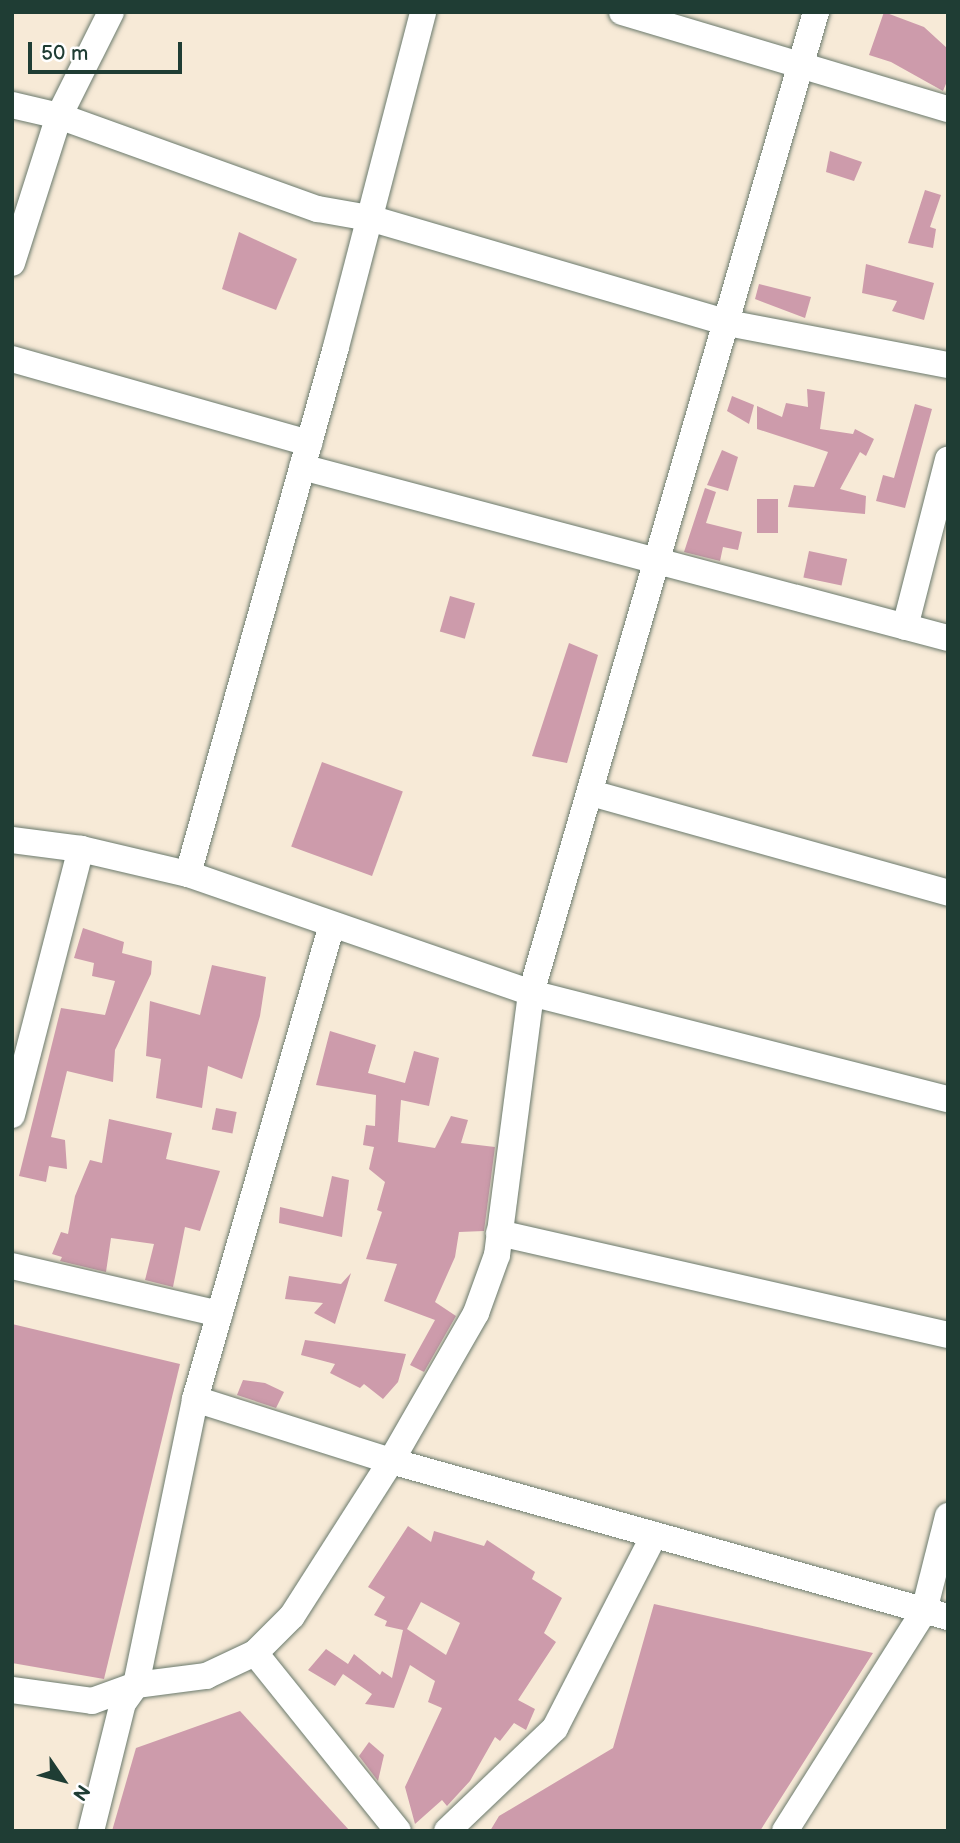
<!DOCTYPE html>
<style>
body{margin:0}
#map{position:relative;width:960px;height:1843px;overflow:hidden;background:#f7ead7;font-family:"Balsamiq Sans",sans-serif}
div>[style]{position:absolute}
[style*='--x']{left:calc(var(--x)*1px);top:calc(var(--y)*1px);width:calc(var(--w)*1px);rotate:calc(var(--a)*1deg)}
.building>*{inset:0;background:#cd9bab;transform-origin:0 0}
.roads{filter:drop-shadow(0 0 2px #6b7a6d) drop-shadow(0 0 2px #6b7a6d)}
.minor>*{height:26px;margin:-13px;padding:0 13px;transform-origin:13px;border-radius:13px;background:#fff}
span{translate:-50% -50%;white-space:nowrap;text-align:center;line-height:1.15;-webkit-text-stroke:6px #fff;paint-order:stroke}
.frame{position:absolute;inset:0;border:14px solid #1f3d34;pointer-events:none}
.north{position:absolute;left:28px;top:1745px;width:70px;height:70px;-webkit-text-stroke:5px #fff;paint-order:stroke;rotate:125deg;font-size:19px;font-weight:700;line-height:28px;text-align:center;color:#1f3d34}
.north::after{content:'';display:block;margin:auto;width:24px;height:32px;background:#1f3d34;clip-path:polygon(50% 0,100% 100%,50% 72%,0 100%)}
.scale{position:absolute;left:28px;top:42px;width:154px;height:32px;box-sizing:border-box;border:4px solid #1f3d34;border-top:0;padding-left:9px;font-size:21px;line-height:24px;white-space:nowrap;color:#1f3d34;-webkit-text-stroke:5px #fff;paint-order:stroke}
</style>
<div id="map">
<div class="building">
<div style="clip-path:polygon(884px 12px,924px 27px,948px 49px,948px 79px,943px 91px,891px 62px,869px 55px)"></div>
<div style="clip-path:polygon(830px 151px,862px 162px,854px 181px,826px 172px)"></div>
<div style="clip-path:polygon(925px 190px,941px 195px,930px 227px,936px 229px,933px 248px,908px 243px)"></div>
<div style="clip-path:polygon(239px 232px,297px 259px,276px 310px,222px 289px)"></div>
<div style="clip-path:polygon(866px 264px,934px 283px,924px 320px,892px 311px,897px 301px,862px 293px)"></div>
<div style="clip-path:polygon(759px 284px,811px 297px,805px 318px,755px 299px)"></div>
<div style="clip-path:polygon(807px 389px,825px 392px,820px 429px,853px 434px,855px 429px,874px 439px,866px 456px,860px 452px,840px 489px,866px 496px,865px 514px,788px 507px,794px 485px,814px 487px,828px 452px,757px 429px,757px 406px,782px 417px,786px 403px,808px 407px)"></div>
<div style="clip-path:polygon(732px 396px,754px 405px,749px 424px,727px 411px)"></div>
<div style="clip-path:polygon(915px 404px,932px 409px,905px 508px,876px 501px,883px 475px,894px 478px)"></div>
<div style="clip-path:polygon(722px 450px,738px 457px,728px 491px,707px 485px)"></div>
<div style="clip-path:polygon(705px 488px,716px 492px,706px 523px,742px 532px,738px 550px,723px 547px,720px 561px,684px 552px)"></div>
<div style="left:757px;top:499px;width:21px;height:34px"></div>
<div style="left:809px;top:551px;width:39px;height:27px;rotate:12deg"></div>
<div style="left:450px;top:596px;width:26px;height:37px;rotate:16deg"></div>
<div style="clip-path:polygon(569px 643px,598px 655px,567px 763px,532px 756px)"></div>
<div style="left:322px;top:762px;width:86px;height:90px;rotate:20deg"></div>
<div style="clip-path:polygon(83px 928px,124px 942px,122px 953px,152px 961px,151px 974px,115px 1050px,113px 1082px,67px 1071px,51px 1137px,65px 1140px,67px 1169px,49px 1166px,46px 1182px,19px 1176px,61px 1008px,105px 1015px,115px 981px,92px 976px,94px 963px,74px 958px)"></div>
<div style="clip-path:polygon(212px 965px,266px 977px,260px 1016px,242px 1079px,208px 1066px,202px 1108px,156px 1098px,161px 1059px,146px 1056px,150px 1001px,200px 1015px)"></div>
<div style="clip-path:polygon(330px 1031px,376px 1045px,368px 1073px,405px 1083px,414px 1051px,439px 1058px,429px 1106px,401px 1100px,398px 1142px,435px 1148px,451px 1116px,468px 1120px,461px 1143px,495px 1147px,484px 1231px,459px 1232px,455px 1257px,435px 1302px,456px 1316px,424px 1372px,410px 1365px,435px 1320px,384px 1301px,397px 1264px,366px 1259px,382px 1212px,377px 1210px,385px 1182px,369px 1169px,374px 1147px,363px 1145px,366px 1125px,375px 1126px,376px 1095px,316px 1085px)"></div>
<div style="left:216px;top:1108px;width:21px;height:22px;rotate:11deg"></div>
<div style="clip-path:polygon(109px 1119px,172px 1133px,166px 1159px,220px 1171px,200px 1231px,185px 1227px,173px 1287px,145px 1280px,154px 1244px,111px 1238px,106px 1272px,60px 1261px,62px 1257px,52px 1254px,61px 1232px,68px 1234px,75px 1196px,90px 1160px,102px 1163px)"></div>
<div style="clip-path:polygon(332px 1176px,349px 1180px,342px 1237px,279px 1223px,280px 1207px,323px 1217px)"></div>
<div style="clip-path:polygon(351px 1273px,335px 1324px,314px 1313px,323px 1303px,285px 1299px,289px 1276px,341px 1284px)"></div>
<div style="clip-path:polygon(12px 1324px,180px 1364px,104px 1679px,12px 1663px)"></div>
<div style="clip-path:polygon(305px 1340px,406px 1354px,398px 1382px,383px 1399px,364px 1384px,360px 1388px,330px 1373px,335px 1364px,301px 1355px)"></div>
<div style="clip-path:polygon(243px 1380px,265px 1383px,284px 1392px,276px 1408px,237px 1395px)"></div>
<div style="clip-path:polygon(evenodd,408px 1526px,431px 1542px,434px 1531px,484px 1546px,487px 1540px,535px 1572px,532px 1579px,562px 1598px,544px 1633px,556px 1642px,518px 1700px,535px 1709px,526px 1730px,514px 1723px,500px 1741px,495px 1737px,470px 1781px,447px 1806px,442px 1800px,415px 1824px,405px 1787px,442px 1708px,428px 1702px,435px 1681px,410px 1665px,394px 1708px,365px 1704px,372px 1694px,343px 1674px,335px 1686px,308px 1670px,326px 1649px,348px 1664px,354px 1654px,380px 1675px,382px 1671px,392px 1678px,403px 1630px,385px 1626px,387px 1621px,374px 1615px,385px 1597px,368px 1587px,408px 1526px,421px 1602px,460px 1623px,446px 1655px,407px 1629px,421px 1602px)"></div>
<div style="clip-path:polygon(654px 1604px,873px 1653px,760px 1831px,490px 1831px,499px 1816px,613px 1748px)"></div>
<div style="clip-path:polygon(240px 1711px,350px 1831px,112px 1831px,136px 1748px)"></div>
<div style="clip-path:polygon(369px 1742px,384px 1755px,378px 1781px,359px 1756px)"></div>
</div>
<div class="roads">
<div class="minor">
<div style="--x:622;--y:12;--w:340;--a:16.6"></div>
<div style="--x:12;--y:105;--w:48;--a:13.2"></div>
<div style="--x:59;--y:116;--w:275;--a:19.8"></div>
<div style="--x:318;--y:209;--w:52;--a:10"></div>
<div style="--x:369;--y:218;--w:373;--a:16.3"></div>
<div style="--x:727;--y:323;--w:225;--a:10.8"></div>
<div style="--x:12;--y:263;--w:154;--a:-72.3"></div>
<div style="--x:59;--y:116;--w:116;--a:-63.4"></div>
<div style="--x:12;--y:359;--w:309;--a:15.8"></div>
<div style="--x:302;--y:467;--w:668;--a:14.83"></div>
<div style="--x:905;--y:627;--w:173;--a:-75.6"></div>
<div style="--x:591;--y:793;--w:371;--a:15.6"></div>
<div style="--x:12;--y:840;--w:70;--a:7.4"></div>
<div style="--x:81;--y:849;--w:110;--a:13.2"></div>
<div style="--x:188;--y:874;--w:363;--a:19.1"></div>
<div style="--x:531;--y:993;--w:430;--a:14.3"></div>
<div style="--x:188;--y:874;--w:547;--a:-74.31"></div>
<div style="--x:336;--y:347;--w:346;--a:-75.4"></div>
<div style="--x:12;--y:1115;--w:275;--a:-75.5"></div>
<div style="--x:499;--y:1233;--w:460;--a:12.8"></div>
<div style="--x:12;--y:1266;--w:213;--a:13"></div>
<div style="--x:195;--y:1399;--w:206;--a:17.6"></div>
<div style="--x:391;--y:1461;--w:578;--a:15.65"></div>
<div style="--x:255;--y:1653;--w:228;--a:51.2"></div>
<div style="--x:12;--y:1690;--w:81;--a:7.8"></div>
<div style="--x:92;--y:1701;--w:47;--a:-20"></div>
<div style="--x:136;--y:1685;--w:71;--a:-7.3"></div>
<div style="--x:206;--y:1676;--w:54;--a:-25.1"></div>
<div style="--x:255;--y:1653;--w:52;--a:-45"></div>
<div style="--x:292;--y:1616;--w:184;--a:-57.4"></div>
<div style="--x:391;--y:1461;--w:171;--a:-60.1"></div>
<div style="--x:476;--y:1313;--w:62;--a:-70.1"></div>
<div style="--x:497;--y:1255;--w:264;--a:-82.6"></div>
<div style="--x:531;--y:993;--w:1022;--a:-73.8"></div>
<div style="--x:91;--y:1831;--w:132;--a:-76"></div>
<div style="--x:123;--y:1703;--w:22;--a:-54"></div>
<div style="--x:136;--y:1685;--w:292;--a:-78.3"></div>
<div style="--x:195;--y:1399;--w:493;--a:-73.9"></div>
<div style="--x:447;--y:1831;--w:149;--a:-43.6"></div>
<div style="--x:555;--y:1728;--w:217;--a:-62.8"></div>
<div style="--x:785;--y:1831;--w:260;--a:-57.7"></div>
<div style="--x:924;--y:1611;--w:98;--a:-75.8"></div>
</div>
</div>
<div class="frame"></div>
<div class="north">N</div>
<div class="scale">50 m</div>
</div>
